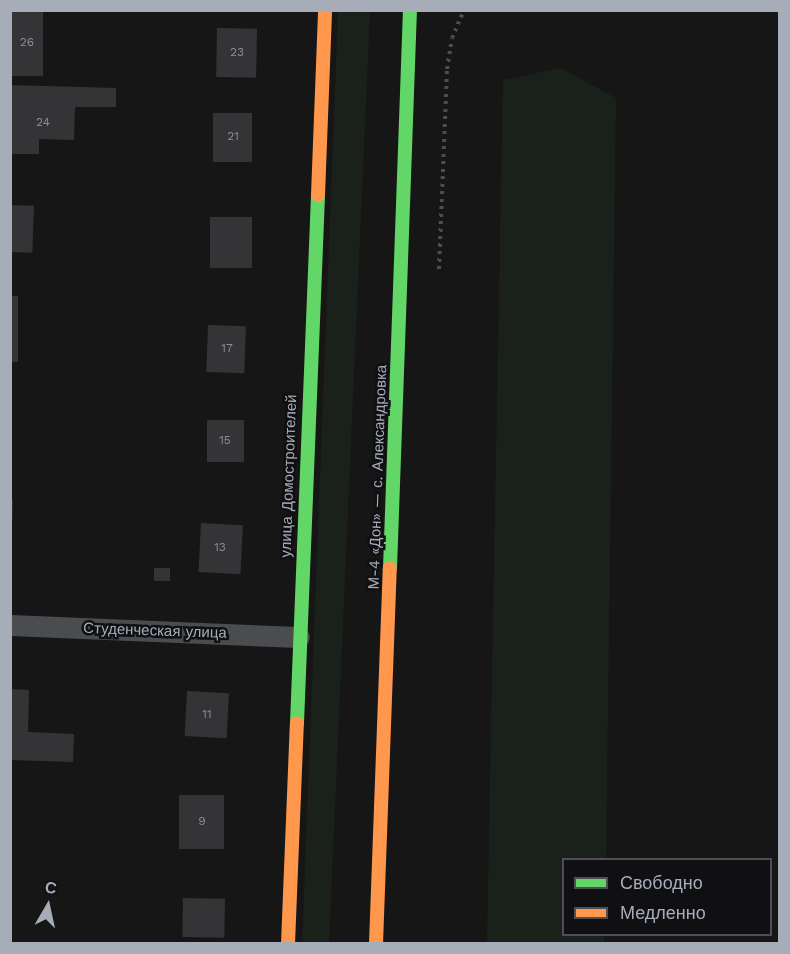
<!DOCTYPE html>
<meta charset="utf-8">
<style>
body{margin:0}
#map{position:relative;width:790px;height:954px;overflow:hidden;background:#161617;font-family:"Work Sans",sans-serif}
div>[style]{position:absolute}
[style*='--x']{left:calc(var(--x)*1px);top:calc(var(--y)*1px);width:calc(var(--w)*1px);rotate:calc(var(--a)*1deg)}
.green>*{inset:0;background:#1a211a}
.building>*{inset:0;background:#343436;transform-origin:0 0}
.path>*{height:4px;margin-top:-2px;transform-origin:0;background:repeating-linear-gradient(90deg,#4c4e51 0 3px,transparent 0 7.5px)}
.street>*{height:21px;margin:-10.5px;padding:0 10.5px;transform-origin:10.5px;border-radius:10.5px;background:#4a4c50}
.fast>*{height:14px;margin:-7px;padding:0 7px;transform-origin:7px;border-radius:7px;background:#63d668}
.slow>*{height:14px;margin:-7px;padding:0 7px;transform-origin:7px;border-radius:7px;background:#ff974d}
span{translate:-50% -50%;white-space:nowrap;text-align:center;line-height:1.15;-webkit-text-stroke:5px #101013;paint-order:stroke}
.number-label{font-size:12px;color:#8a8f98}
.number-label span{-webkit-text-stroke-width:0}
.street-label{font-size:15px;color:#a6adb9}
.frame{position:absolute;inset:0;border:12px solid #a6adb9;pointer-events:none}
.legend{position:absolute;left:562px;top:858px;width:210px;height:78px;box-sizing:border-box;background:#101013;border:2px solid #4c4f55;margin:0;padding:8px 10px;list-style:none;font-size:18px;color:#a6adb9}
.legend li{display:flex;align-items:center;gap:12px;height:30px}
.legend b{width:30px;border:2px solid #4c4f55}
.north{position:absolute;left:18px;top:876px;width:60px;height:60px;-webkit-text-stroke:4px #101013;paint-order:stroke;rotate:9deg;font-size:16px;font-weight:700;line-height:24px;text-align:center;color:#a6adb9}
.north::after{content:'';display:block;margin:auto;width:21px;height:27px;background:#a6adb9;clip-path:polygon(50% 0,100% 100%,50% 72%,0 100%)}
</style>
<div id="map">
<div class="green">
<div style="clip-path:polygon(338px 11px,370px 11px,329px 943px,302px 944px)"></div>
<div style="clip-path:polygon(560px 68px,616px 98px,606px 859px,564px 860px,564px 934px,604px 935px,604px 943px,487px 943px,503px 80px)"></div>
</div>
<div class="building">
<div style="left:10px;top:10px;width:33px;height:66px"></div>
<div style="left:217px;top:28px;width:40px;height:49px;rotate:1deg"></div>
<div style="clip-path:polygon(10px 85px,116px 88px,116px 107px,75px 107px,74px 140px,39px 139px,39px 154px,10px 154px)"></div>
<div style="left:213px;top:113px;width:39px;height:49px"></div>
<div style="left:10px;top:205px;width:24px;height:47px;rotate:2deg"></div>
<div style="left:210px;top:217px;width:42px;height:51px"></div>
<div style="left:10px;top:296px;width:8px;height:66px"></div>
<div style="left:208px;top:325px;width:38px;height:47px;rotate:2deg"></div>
<div style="left:207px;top:420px;width:37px;height:42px"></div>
<div style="clip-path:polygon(10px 501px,13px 501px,12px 525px,10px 525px)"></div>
<div style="left:201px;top:523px;width:42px;height:49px;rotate:3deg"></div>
<div style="left:154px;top:568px;width:16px;height:13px"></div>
<div style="clip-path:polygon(10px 689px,29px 690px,28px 732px,74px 734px,73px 762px,10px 760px)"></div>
<div style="left:187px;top:691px;width:42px;height:45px;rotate:3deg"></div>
<div style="left:224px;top:795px;width:54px;height:45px;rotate:90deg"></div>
<div style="left:183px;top:898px;width:42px;height:39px;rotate:1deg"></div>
</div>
<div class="path">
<div style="--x:439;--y:269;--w:200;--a:-87.7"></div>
<div style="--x:447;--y:69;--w:31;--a:-81"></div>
<div style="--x:452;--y:38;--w:30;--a:-67"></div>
</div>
<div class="street">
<div style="--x:10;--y:625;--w:289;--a:2.4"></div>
</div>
<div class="fast">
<div style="--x:390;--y:568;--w:558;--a:-87.95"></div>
<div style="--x:297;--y:723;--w:528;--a:-87.72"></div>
</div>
<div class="slow">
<div style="--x:318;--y:195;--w:185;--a:-87.8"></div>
<div style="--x:288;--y:944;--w:221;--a:-87.7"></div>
<div style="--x:376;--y:944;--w:376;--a:-87.9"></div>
</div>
<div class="number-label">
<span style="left:27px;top:43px">26</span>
<span style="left:237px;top:53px">23</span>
<span style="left:43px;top:123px">24</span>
<span style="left:233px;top:137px">21</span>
<span style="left:227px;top:349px">17</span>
<span style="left:225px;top:441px">15</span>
<span style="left:220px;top:548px">13</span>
<span style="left:207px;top:715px">11</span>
<span style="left:202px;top:822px">9</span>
</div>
<div class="street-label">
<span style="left:289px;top:476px;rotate:-88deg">улица Домостроителей</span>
<span style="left:378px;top:477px;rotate:-88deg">М-4 «Дон» — с. Александровка</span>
<span style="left:155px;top:631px;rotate:2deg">Студенческая улица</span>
</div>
<div class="frame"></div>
<ul class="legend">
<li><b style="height:8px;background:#63d668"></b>Свободно</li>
<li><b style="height:8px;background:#ff974d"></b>Медленно</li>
</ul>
<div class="north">С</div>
</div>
